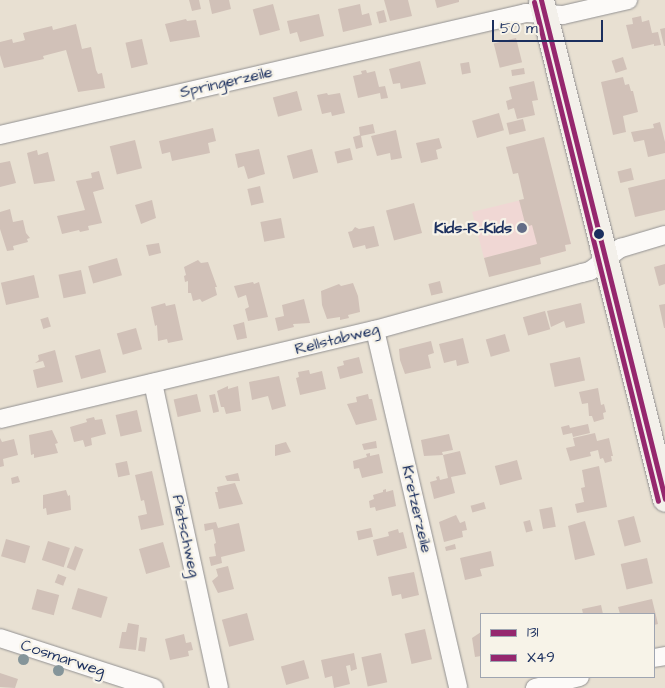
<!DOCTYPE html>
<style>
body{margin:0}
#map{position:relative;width:665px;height:688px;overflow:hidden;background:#e8e0d2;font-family:"Architects Daughter",sans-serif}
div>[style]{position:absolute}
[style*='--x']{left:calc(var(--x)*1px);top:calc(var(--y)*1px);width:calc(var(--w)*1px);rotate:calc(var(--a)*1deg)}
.built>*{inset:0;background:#f0d7d4}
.building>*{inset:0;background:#d1c1b8;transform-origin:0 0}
.roads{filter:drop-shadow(0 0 1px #929192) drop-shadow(0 0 1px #929192)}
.street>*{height:18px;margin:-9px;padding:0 9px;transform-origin:9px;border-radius:9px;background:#fcfaf8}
.secondary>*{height:25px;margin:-12.5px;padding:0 12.5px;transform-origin:12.5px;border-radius:12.5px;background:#f3f0ea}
.bus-1>*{height:5px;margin:-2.5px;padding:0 2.5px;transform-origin:2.5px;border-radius:2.5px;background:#95276e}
.bus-2>*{height:5px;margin:-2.5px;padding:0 2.5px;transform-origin:2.5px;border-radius:2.5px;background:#95276e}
.trees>*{width:11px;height:11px;margin:-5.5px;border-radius:50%;background:#85959a}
.dots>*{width:14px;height:14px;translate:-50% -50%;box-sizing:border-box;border:2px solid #f7f3e8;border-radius:50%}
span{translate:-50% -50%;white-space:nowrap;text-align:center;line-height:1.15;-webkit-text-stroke:4.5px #f7f3e8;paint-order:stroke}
.street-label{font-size:16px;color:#1b2f5e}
.poi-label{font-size:16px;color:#1b2f5e;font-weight:700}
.right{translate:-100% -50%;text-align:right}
.legend{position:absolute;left:480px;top:613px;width:175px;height:65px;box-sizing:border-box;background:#f7f3e8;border:1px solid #9fa5b1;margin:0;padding:6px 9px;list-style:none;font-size:15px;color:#1b2f5e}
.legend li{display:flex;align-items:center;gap:10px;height:25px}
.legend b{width:25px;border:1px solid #9fa5b1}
.scale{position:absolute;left:492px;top:20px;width:111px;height:22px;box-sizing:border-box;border:2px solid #1b2f5e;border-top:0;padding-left:6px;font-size:15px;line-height:18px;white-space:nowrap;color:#1b2f5e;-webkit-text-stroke:4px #f7f3e8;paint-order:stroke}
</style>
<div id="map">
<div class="built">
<div style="clip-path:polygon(558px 191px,571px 244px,565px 245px,566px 251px,540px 258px,537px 245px,484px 258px,472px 212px)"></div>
</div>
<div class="building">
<div style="clip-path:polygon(189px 0,199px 0,201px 9px,192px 11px)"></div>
<div style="clip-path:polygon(209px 0,229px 0,231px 9px,212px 14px)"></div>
<div style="clip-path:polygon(384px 0,408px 0,412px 16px,390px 21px)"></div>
<div style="clip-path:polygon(435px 0,459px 0,459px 2px,437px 8px)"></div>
<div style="left:273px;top:4px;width:27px;height:21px;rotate:75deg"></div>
<div style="clip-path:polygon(360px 4px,362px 15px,369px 13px,372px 25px,343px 32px,338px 9px)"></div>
<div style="left:384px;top:10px;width:12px;height:8px;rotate:76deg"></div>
<div style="clip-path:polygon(319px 14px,324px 36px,300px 42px,297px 32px,290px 34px,287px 21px)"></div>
<div style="clip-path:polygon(641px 16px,642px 22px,649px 20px,652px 33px,658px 32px,661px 45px,654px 46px,654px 44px,632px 49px,626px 25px,633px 24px,632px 18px)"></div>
<div style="clip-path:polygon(186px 19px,187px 21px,196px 20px,200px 37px,170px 42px,165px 24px)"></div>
<div style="clip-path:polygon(76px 24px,82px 49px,91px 47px,96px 70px,98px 74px,102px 73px,105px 88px,78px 92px,66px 50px,43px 56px,44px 59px,4px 68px,0 55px,0 42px,12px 39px,13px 43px,22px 41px,25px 40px,23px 33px,52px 26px,53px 30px)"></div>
<div style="clip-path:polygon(665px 28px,665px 46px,664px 46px,660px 29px)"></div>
<div style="left:516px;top:38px;width:25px;height:23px;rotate:76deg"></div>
<div style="left:142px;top:39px;width:26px;height:17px;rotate:77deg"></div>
<div style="left:623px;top:57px;width:13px;height:12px;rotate:72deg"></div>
<div style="clip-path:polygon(420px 61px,426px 84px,401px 89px,400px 83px,393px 84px,389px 69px)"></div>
<div style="left:469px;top:62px;width:11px;height:9px;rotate:80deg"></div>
<div style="left:524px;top:68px;width:6px;height:13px;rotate:81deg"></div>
<div style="clip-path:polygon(366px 70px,367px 73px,375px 71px,379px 87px,385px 86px,388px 98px,381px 99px,380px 93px,358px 98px,353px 76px,362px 74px,361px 71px)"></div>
<div style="clip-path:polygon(623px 77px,625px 85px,629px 84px,631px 91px,633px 91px,638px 112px,623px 116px,626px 132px,613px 135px,601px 82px)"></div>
<div style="clip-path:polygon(534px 81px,538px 100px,532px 101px,535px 115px,517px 119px,514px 108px,508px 110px,506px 101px,512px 99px,509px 87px)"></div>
<div style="left:297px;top:91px;width:20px;height:25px;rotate:75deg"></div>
<div style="clip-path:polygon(327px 93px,328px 95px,340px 93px,345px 113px,332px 116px,331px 112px,322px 114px,317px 95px)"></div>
<div style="left:499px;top:113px;width:18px;height:28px;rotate:74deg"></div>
<div style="left:523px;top:119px;width:12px;height:17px;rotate:76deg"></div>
<div style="clip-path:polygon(660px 122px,665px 142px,665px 153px,648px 157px,644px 140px,634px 142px,631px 132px,654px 128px,653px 124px)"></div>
<div style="clip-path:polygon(373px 124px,375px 133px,361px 136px,363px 147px,356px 149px,353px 137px,360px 135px,359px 127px)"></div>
<div style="clip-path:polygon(213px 128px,216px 141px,208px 143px,210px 153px,172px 161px,170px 152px,162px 154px,159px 141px)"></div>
<div style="clip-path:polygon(396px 130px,402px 158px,391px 160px,390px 153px,377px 156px,371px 136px)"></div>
<div style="clip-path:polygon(544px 137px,571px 244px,565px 245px,566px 251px,540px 258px,541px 264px,489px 277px,484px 258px,537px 244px,532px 225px,526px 227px,519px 200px,524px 199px,518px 173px,513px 174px,506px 147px)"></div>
<div style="clip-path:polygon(439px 138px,442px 148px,436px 150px,438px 159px,421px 163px,416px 143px)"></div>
<div style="left:135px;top:140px;width:29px;height:26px;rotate:76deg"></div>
<div style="left:350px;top:148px;width:12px;height:16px;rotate:76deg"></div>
<div style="clip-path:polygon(259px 149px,265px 174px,248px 179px,244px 166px,238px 168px,235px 154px)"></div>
<div style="left:312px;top:149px;width:24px;height:26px;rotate:75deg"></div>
<div style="clip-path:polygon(37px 150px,38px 155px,48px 152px,55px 181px,34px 184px,27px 153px)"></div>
<div style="clip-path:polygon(10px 161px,16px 183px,0 187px,0 163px)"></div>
<div style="left:631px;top:168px;width:12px;height:14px;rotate:76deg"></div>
<div style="clip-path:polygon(99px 171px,104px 189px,93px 192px,102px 223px,88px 226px,89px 230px,80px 232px,79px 230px,62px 234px,57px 216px,85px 210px,76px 181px,92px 178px,91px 173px)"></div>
<div style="clip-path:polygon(665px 179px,665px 210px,635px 217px,628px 188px)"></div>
<div style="left:260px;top:186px;width:17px;height:13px;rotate:77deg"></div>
<div style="clip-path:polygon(152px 200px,156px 218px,141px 224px,135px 205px)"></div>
<div style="left:414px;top:203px;width:31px;height:29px;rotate:75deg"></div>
<div style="clip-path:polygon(10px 209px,13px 222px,23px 220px,26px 233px,30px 238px,27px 239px,28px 242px,13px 246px,14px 250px,7px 251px,0 229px,0 212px)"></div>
<div style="left:281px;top:218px;width:20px;height:21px;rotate:79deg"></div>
<div style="clip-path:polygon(374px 226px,379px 246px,366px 249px,365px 245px,353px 248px,348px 232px,352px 231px,355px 227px,359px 229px)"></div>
<div style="clip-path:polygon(159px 243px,161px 253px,149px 256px,146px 245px)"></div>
<div style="left:117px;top:258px;width:18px;height:30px;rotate:74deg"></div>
<div style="clip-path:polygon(198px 260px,201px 263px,208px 262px,217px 287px,215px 287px,217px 295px,202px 302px,200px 299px,193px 301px,191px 293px,188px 293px,188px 281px,185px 282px,184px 276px,186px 275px,184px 267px)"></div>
<div style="clip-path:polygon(665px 264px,665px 284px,659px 286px,654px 267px)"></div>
<div style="left:81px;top:270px;width:24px;height:23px;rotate:78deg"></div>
<div style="left:34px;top:275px;width:23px;height:34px;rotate:77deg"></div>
<div style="left:440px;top:281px;width:12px;height:12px;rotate:76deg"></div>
<div style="clip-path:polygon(253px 282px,254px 284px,259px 282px,268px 317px,248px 321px,245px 309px,249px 307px,246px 295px,238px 298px,234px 286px)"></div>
<div style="clip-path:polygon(353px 283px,358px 296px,360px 312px,348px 315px,349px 318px,340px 320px,340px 317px,327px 319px,322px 305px,321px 291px,339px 284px,341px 286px)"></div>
<div style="clip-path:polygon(304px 299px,310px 323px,293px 324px,294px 327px,278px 331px,275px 318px,284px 316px,282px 305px)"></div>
<div style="clip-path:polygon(165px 303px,166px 306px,175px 304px,183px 340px,168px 343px,167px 339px,158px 341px,157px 325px,155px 326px,151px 307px)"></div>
<div style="clip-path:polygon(581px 303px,585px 323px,566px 328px,564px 321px,551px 327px,547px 311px)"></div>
<div style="clip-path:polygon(665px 304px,665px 328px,664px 328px,659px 305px)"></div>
<div style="left:545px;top:311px;width:19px;height:23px;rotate:74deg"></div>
<div style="left:48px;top:317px;width:10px;height:8px;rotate:73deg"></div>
<div style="clip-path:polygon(244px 322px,247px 338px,237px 340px,233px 325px)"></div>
<div style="left:136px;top:328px;width:22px;height:20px;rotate:74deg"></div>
<div style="left:505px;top:334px;width:18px;height:20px;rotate:74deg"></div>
<div style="clip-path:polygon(463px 338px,469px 363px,457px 366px,456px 360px,444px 363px,439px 344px)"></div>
<div style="clip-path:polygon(431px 341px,434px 353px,428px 355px,431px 368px,405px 374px,400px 360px,399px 349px)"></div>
<div style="left:100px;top:349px;width:24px;height:26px;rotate:75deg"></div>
<div style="clip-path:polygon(55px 350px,63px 382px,37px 388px,33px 370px,45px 367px,43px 361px,35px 363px,39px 360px,38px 355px)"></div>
<div style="clip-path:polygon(359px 357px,363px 373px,340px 379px,337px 367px,344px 365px,343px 361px)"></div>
<div style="left:580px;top:357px;width:24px;height:31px;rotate:78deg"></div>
<div style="clip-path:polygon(309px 370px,310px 374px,322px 371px,326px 389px,300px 395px,296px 378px,299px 377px,298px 372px)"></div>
<div style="clip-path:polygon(279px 376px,286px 406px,272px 410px,268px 396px,252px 400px,249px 382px)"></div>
<div style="clip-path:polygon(228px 386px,228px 389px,238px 386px,241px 411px,226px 414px,224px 407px,221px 407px,217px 391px)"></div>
<div style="clip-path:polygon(598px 388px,601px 405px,604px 404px,606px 412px,603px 413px,604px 419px,594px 422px,592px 416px,589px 416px,588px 403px,582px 404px,579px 392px)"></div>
<div style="left:197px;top:394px;width:18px;height:24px;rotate:77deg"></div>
<div style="left:215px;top:394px;width:18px;height:6px;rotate:77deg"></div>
<div style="clip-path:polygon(368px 394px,369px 399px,372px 399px,377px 420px,356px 425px,347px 404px,357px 402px,356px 397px)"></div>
<div style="left:137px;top:410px;width:22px;height:22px;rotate:77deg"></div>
<div style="clip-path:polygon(94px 417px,95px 420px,102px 419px,106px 434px,91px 438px,92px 445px,85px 447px,83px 440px,74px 442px,70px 427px,87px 422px,86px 419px)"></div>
<div style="clip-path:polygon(588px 424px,590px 433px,573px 437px,572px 433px,563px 435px,561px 427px,569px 425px,570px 428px)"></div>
<div style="clip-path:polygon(52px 430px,58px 443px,55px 444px,58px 453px,34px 458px,34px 454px,31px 455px,29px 435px)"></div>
<div style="clip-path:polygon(595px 433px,597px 441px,609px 438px,613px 456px,611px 456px,612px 461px,605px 463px,603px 458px,600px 459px,598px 450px,590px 452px,591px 456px,570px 461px,566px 448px,575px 446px,573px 438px)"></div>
<div style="clip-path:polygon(449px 434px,453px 450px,442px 452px,443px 455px,424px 456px,421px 440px)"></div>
<div style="clip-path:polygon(0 438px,2px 442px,14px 439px,18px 455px,3px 459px,4px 466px,0 467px)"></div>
<div style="clip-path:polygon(376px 441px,377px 448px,364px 450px,362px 444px)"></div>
<div style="clip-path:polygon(286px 442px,291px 452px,275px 456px,275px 445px)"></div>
<div style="clip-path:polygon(460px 451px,466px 474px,451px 477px,455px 493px,434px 499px,430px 482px,437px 480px,436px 477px,439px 476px,440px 480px,448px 478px,443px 455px)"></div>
<div style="clip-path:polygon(370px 453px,370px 456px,379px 454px,383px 473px,362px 478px,359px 468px,354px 469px,353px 461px,367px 457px,366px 454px)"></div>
<div style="left:517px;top:460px;width:20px;height:23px;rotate:75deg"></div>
<div style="left:127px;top:461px;width:14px;height:12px;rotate:78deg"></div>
<div style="clip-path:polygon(599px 466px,607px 507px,577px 513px,575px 504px,584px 502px,581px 488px,585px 487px,582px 470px)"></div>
<div style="clip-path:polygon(152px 471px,164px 525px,141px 530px,138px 516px,147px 514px,144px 500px,141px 501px,135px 475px)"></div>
<div style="clip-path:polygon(238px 473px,240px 481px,227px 481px,225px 476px)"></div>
<div style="clip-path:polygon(18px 476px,20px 482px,12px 484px,11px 478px)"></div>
<div style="clip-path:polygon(235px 483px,243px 504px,219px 509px,215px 492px,218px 492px,217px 487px)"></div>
<div style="clip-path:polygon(386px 489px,386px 492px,393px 490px,396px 506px,376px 511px,375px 507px,370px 508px,369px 501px,374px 499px,373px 495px,383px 492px,383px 490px)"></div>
<div style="clip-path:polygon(66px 490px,68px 496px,70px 495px,71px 510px,47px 515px,46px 508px,43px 509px,43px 495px)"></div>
<div style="left:484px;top:502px;width:7px;height:14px;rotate:74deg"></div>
<div style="left:552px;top:507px;width:20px;height:13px;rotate:79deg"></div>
<div style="clip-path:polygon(456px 515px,460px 523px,465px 521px,467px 530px,462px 531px,463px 537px,444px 542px,439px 522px)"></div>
<div style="left:634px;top:516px;width:27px;height:17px;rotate:75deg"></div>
<div style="left:530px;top:520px;width:11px;height:7px;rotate:75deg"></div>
<div style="clip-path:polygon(585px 521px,595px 555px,575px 560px,568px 526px)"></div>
<div style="clip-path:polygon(216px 522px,218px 528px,239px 523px,245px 551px,221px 557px,222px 563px,211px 566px,209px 557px,216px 556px,214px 544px,216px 543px,213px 529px,205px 531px,204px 524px)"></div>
<div style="left:371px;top:528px;width:9px;height:15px;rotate:77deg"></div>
<div style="clip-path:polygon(398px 529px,399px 533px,403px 532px,407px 548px,377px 556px,373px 540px,389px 536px,388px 532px)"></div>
<div style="left:6px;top:539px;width:25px;height:18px;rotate:16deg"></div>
<div style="left:48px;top:541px;width:23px;height:20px;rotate:18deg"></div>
<div style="left:163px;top:542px;width:26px;height:25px;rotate:74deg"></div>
<div style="clip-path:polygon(455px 544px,456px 549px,446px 551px,445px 547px)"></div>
<div style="left:75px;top:546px;width:9px;height:23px;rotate:21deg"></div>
<div style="clip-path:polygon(491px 551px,494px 566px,480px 569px,482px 576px,465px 580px,460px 558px)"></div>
<div style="left:647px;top:558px;width:26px;height:27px;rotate:77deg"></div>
<div style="clip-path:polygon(228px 566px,234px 589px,218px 593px,212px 581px,218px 576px,216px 569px)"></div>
<div style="clip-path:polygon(414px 572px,419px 595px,402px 599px,401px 594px,392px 596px,388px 577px)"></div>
<div style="left:58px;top:574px;width:9px;height:9px;rotate:21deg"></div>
<div style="left:78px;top:588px;width:31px;height:22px;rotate:17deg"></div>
<div style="left:37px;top:589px;width:23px;height:21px;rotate:15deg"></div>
<div style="clip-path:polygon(652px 599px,658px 624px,654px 625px,654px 614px,620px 614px,618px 607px)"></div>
<div style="clip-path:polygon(601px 605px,603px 614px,583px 614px,582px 609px)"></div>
<div style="left:247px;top:613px;width:28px;height:26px;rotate:75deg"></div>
<div style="clip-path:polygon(128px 623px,139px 625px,136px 650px,119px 648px,122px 632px,126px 632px)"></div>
<div style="left:425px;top:629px;width:31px;height:21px;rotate:77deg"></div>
<div style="clip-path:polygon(481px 632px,481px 656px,475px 657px,472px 638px)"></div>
<div style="clip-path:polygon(184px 634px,186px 643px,191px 642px,193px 650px,188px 651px,189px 656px,170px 660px,165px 639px)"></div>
<div style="left:140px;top:637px;width:7px;height:14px;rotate:8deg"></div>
<div style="clip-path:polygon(354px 653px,357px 669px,351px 671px,350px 665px,346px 666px,350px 684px,334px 688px,332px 676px,325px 678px,321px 660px)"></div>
<div style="left:381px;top:653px;width:30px;height:20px;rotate:78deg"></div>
<div style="left:304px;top:660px;width:19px;height:24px;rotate:74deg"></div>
<div style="clip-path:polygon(0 673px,18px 679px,15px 688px,0 687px)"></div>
</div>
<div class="roads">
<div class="street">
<div style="--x:0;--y:135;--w:540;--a:-13.06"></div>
<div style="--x:526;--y:13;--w:37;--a:3"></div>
<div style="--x:563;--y:15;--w:67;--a:-13"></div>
<div style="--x:375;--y:330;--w:367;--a:76.9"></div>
<div style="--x:153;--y:383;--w:312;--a:77.8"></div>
<div style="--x:0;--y:419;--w:385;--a:-13.4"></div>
<div style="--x:375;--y:330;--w:215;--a:-15.4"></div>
<div style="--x:582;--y:273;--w:8;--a:-14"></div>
<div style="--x:590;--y:271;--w:39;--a:-37"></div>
<div style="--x:621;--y:248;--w:46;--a:-16.5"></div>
<div style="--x:0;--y:638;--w:162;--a:18"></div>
<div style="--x:654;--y:658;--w:11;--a:-10"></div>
<div style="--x:535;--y:688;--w:46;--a:-13.7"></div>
</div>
<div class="secondary">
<div style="--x:541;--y:0;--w:514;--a:76.04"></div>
</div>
</div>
<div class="bus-1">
<div style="--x:541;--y:0;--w:514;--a:76.04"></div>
</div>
<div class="bus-2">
<div style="--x:534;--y:2;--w:514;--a:76.04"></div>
</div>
<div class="trees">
<div style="left:23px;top:659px"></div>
<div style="left:58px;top:670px"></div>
</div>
<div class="dots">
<div style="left:522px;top:228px;background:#636d87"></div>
<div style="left:599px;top:234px;background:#1b2f5e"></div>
</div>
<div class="street-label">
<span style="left:226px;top:82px;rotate:-13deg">Springerzeile</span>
<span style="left:337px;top:339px;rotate:-14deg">Rellstabweg</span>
<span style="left:417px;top:509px;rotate:77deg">Kretzerzeile</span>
<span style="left:186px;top:536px;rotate:78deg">Pietschweg</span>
<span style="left:63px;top:658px;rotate:18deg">Cosmarweg</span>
</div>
<div class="poi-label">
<span class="right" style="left:512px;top:228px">Kids-R-Kids</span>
</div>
<ul class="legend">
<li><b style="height:6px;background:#95276e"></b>131</li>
<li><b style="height:6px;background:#95276e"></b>X49</li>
</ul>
<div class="scale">50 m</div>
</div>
